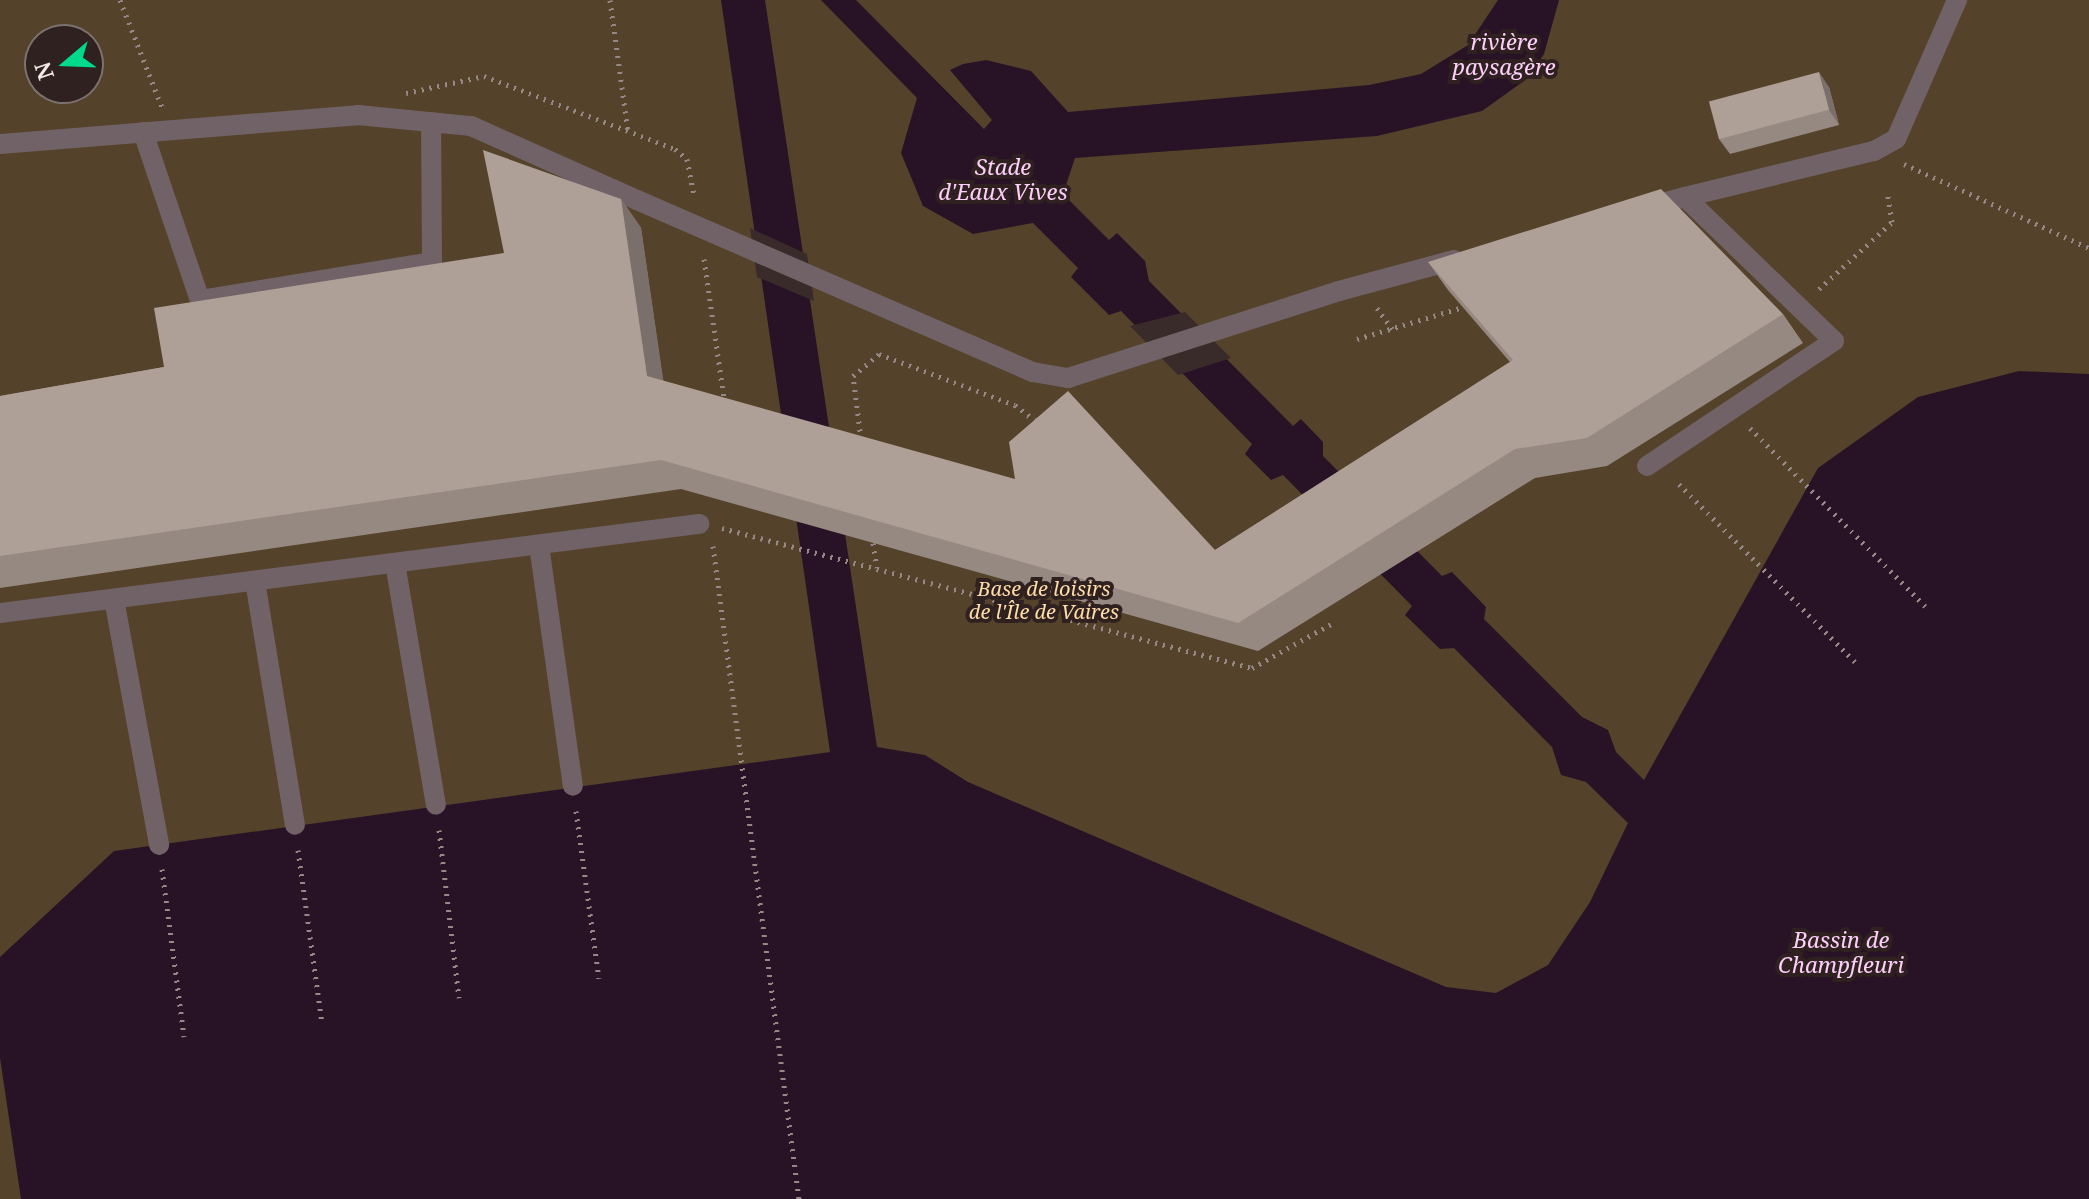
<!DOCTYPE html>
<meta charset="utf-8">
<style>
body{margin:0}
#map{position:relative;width:2089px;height:1199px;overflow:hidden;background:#392b2a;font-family:"Noto Serif",serif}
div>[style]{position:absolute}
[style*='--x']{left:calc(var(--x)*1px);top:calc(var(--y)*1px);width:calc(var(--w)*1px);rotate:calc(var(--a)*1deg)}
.green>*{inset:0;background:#54432a}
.water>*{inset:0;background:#281326}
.pier>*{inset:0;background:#392b2a}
.path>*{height:5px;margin-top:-2.5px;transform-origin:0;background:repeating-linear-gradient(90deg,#958988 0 2px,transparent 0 8px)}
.minor>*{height:20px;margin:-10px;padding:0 10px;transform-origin:10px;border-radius:10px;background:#716267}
.minor-bridge>*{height:20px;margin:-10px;padding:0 10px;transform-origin:10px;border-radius:10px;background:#716267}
.wall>*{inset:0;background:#968982}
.shaded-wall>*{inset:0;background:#7a6f6a}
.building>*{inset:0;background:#ae9f97;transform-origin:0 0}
span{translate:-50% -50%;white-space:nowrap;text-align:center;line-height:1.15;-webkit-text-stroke:8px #2f2120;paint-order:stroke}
.park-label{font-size:20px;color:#ffdca8;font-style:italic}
.water-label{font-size:22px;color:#fecffa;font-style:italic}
.north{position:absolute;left:24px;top:24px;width:80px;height:80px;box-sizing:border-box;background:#2f2120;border:2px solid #7d7170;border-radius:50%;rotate:251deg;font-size:22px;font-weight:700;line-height:32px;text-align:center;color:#f3e9e8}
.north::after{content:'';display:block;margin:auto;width:28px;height:36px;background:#01d98b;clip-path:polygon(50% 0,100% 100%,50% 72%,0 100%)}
</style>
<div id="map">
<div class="green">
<div style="clip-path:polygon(evenodd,0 0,2089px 0,2089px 1199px,0 1199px,0 0,40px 40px,88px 40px,88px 88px,40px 88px,40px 40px)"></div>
</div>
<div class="water">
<div style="clip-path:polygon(721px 0,765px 0,877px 747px,925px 755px,968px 782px,1446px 987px,1496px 993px,1548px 965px,1590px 902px,1628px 823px,1586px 782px,1561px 775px,1552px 747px,1454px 648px,1440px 649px,1405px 615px,1412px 606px,1283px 475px,1271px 480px,1245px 454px,1252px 444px,1121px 311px,1109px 315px,1071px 277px,1078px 268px,1033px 223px,973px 234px,923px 206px,901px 153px,917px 98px,821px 0,856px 0,984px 129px,992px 120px,950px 70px,963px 64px,986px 60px,1031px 71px,1068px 112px,1369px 85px,1421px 74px,1468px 45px,1498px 0,1559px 0,1544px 54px,1528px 78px,1482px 111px,1377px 136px,1075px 158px,1063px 194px,1109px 240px,1117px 233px,1145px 261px,1149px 281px,1293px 426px,1301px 419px,1323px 442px,1323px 456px,1442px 576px,1452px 572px,1486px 607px,1484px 619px,1582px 717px,1608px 730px,1616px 752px,1644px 780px,1818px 468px,1918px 397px,2019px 371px,2089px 374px,2089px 1199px,21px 1199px,0 1058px,0 957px,114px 851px,830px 752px)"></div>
</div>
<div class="pier">
<div style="clip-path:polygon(750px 228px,807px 254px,814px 301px,757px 277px)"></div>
<div style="clip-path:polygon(1185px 312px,1231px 358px,1178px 375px,1130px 326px)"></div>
</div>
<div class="path">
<div style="--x:120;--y:0;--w:115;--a:68.6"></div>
<div style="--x:610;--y:0;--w:133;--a:82.2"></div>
<div style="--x:406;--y:93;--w:80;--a:-12.3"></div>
<div style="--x:484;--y:76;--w:204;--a:20.9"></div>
<div style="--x:675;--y:149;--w:16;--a:40"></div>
<div style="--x:687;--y:159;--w:36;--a:79"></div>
<div style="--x:1904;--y:164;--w:203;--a:24.4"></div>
<div style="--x:704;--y:259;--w:147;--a:81.8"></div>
<div style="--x:1819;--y:289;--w:99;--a:-42.5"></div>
<div style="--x:1892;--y:222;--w:30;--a:-99"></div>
<div style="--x:1377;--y:308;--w:26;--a:54"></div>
<div style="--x:1357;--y:339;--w:114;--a:-16.8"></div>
<div style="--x:1750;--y:428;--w:250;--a:45.5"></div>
<div style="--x:861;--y:439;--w:64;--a:-97.2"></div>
<div style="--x:853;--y:376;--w:34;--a:-40"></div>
<div style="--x:879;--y:354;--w:145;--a:20.6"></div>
<div style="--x:1015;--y:405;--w:31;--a:38"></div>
<div style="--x:1679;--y:484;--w:250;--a:45.3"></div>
<div style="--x:722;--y:528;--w:548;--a:14.8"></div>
<div style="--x:1252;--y:668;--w:90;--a:-29.1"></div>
<div style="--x:873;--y:543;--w:25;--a:81"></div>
<div style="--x:713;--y:546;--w:659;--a:82.5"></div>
<div style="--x:576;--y:811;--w:169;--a:82.2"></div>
<div style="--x:439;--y:830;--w:169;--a:83.2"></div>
<div style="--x:298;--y:850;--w:175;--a:82.1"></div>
<div style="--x:162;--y:869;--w:169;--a:82.5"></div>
</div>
<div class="minor">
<div style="--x:143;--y:132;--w:177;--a:71.3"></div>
<div style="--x:200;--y:300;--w:235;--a:-9.3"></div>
<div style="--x:432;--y:262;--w:140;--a:-90.4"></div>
<div style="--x:0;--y:144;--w:359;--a:-4.6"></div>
<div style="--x:358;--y:115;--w:114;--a:5.6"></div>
<div style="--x:471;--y:126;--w:182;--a:24"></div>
<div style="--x:1685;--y:197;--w:195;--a:-13.7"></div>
<div style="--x:1874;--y:151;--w:25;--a:-29"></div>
<div style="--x:1896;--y:139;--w:152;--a:-66.3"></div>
<div style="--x:1339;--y:291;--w:119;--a:-15.1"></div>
<div style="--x:1647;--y:466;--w:225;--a:-33.8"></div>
<div style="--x:1834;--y:341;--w:207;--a:-136"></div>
<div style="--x:1685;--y:197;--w:39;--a:165"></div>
<div style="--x:539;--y:545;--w:243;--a:82"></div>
<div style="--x:395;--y:563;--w:245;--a:80.4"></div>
<div style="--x:255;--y:581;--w:247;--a:80.7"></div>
<div style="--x:114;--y:599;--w:250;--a:79.6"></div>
<div style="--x:0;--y:613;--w:705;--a:-7.26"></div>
</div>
<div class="minor-bridge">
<div style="--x:637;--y:200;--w:432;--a:23.5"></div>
<div style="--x:1033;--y:372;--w:36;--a:10"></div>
<div style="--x:1068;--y:378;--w:285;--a:-17.8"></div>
</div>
<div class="wall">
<div style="clip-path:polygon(1829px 87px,1839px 125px,1730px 154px,1719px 139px)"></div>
<div style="clip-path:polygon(621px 199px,641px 228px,663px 381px,1215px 550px,1510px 362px,1448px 290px,1428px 262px,1783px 314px,1803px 343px,1607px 466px,1535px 478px,1258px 651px,681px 489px,0 588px,0 396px,164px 367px,504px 253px)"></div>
</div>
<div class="shaded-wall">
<div style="clip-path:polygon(1819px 72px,1829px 87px,1839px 125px,1829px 110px)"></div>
<div style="clip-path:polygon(621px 199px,641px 228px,667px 405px,647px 376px)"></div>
</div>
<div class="building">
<div style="left:1819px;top:72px;width:39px;height:114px;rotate:75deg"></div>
<div style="clip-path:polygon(483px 150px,621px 199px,647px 376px,1015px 479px,1009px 442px,1068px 391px,1215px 550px,1513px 360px,1428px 262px,1661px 189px,1783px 314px,1587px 438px,1515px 449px,1238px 623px,661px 460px,0 556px,0 396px,164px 367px,154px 308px,504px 253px)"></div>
</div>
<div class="park-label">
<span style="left:1044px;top:600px">Base de loisirs<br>de l'Île de Vaires</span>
</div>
<div class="water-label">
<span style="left:1504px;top:54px">rivière<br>paysagère</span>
<span style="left:1003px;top:179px">Stade<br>d'Eaux Vives</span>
<span style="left:1841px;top:952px">Bassin de<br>Champfleuri</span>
</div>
<div class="north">N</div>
</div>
